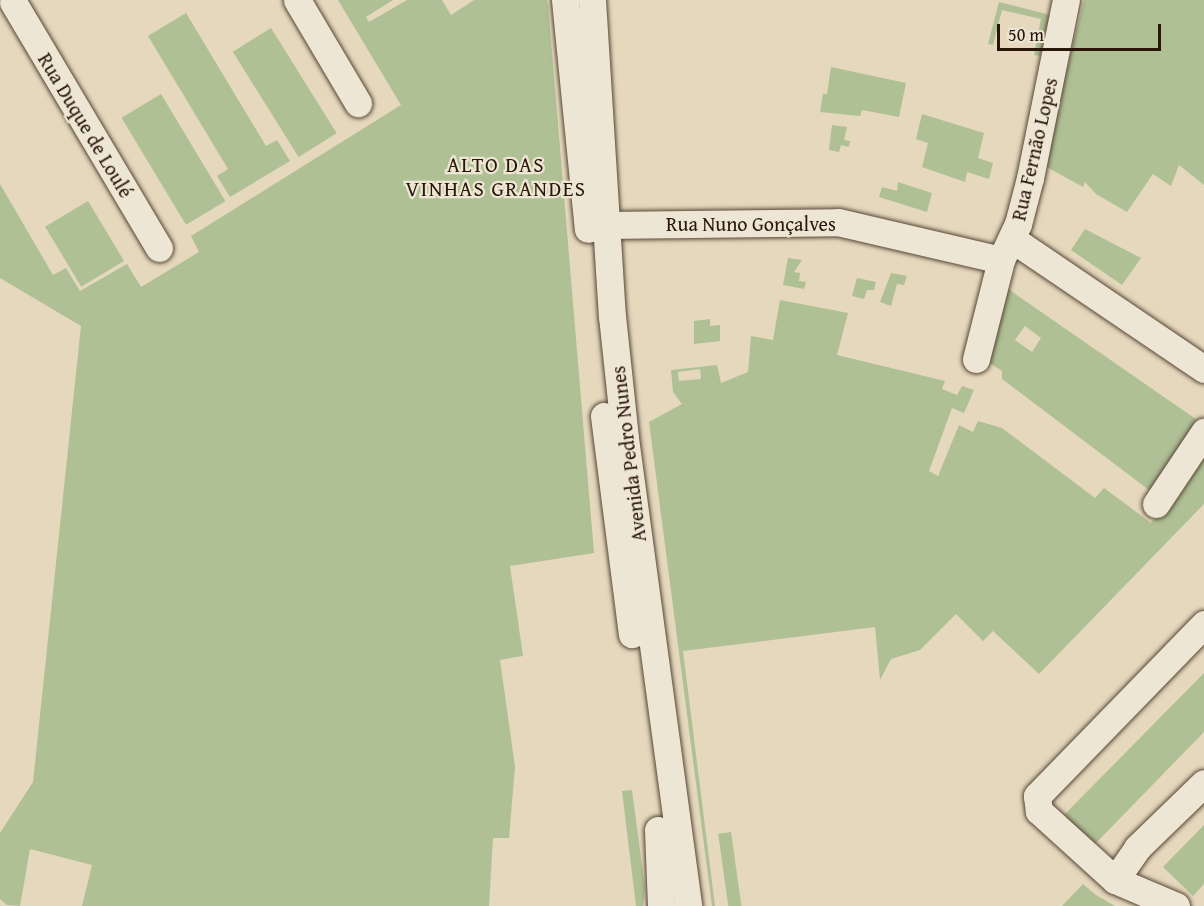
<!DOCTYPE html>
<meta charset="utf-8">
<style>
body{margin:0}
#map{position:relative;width:1204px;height:906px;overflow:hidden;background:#e5d8bd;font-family:"Gentium Book Plus",serif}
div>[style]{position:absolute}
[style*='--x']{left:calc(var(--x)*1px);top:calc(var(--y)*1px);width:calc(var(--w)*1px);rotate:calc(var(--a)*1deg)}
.green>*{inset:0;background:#afc095;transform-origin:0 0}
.roads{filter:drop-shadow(0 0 2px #584635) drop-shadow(0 0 2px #584635)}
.minor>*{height:27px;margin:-13.5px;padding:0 13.5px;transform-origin:13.5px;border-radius:13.5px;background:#eee6d4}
span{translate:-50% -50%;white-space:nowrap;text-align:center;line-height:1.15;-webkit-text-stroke:4.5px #eee6d4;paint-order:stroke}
.street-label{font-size:20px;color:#291608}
.neighbourhood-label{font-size:21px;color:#291608;letter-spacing:1.5px}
.scale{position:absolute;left:997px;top:24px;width:164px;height:27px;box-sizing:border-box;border:3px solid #291608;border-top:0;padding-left:8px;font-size:18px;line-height:21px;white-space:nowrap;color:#291608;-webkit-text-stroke:4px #eee6d4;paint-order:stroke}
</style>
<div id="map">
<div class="green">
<div style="clip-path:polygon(338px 0,393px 0,366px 17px,369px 22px,407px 0,442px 0,451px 15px,474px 0,547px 0,548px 5px,594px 553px,510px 566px,523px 656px,500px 660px,515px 767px,509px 838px,493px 838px,489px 906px,82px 906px,92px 865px,30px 849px,20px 906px,7px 905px,0 899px,0 833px,33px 782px,81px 326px,0 278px,0 184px,53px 275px,66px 268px,80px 291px,127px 264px,141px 287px,199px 252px,191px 236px,401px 105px)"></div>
<div style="clip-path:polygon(1084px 0,1204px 0,1204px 185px,1179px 165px,1171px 186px,1153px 174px,1127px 212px,1096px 194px,1085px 182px,1083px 187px,1043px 165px)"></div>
<div style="clip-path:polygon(999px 2px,1050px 15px,1040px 56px,1034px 55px,1041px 19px,1002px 10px,993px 45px,988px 44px)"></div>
<div style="clip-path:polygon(186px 13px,266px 146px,277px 140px,290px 161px,230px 197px,217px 176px,228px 169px,148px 36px)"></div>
<div style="left:271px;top:28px;width:124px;height:45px;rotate:58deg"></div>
<div style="clip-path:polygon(831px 67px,906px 83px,899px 117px,862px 110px,860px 116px,820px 112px,823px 94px,827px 94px)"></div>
<div style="left:161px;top:94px;width:125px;height:46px;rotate:59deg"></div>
<div style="clip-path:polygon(922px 114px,984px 133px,978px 158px,993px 163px,989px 179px,967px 172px,965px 182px,922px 167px,928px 143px,916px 139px)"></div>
<div style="clip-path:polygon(832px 125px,847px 127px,844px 140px,850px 141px,849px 147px,841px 145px,839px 152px,829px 150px)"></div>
<div style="clip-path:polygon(898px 182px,932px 193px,927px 212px,879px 197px,882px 187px,897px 191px)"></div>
<div style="left:88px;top:201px;width:70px;height:50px;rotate:59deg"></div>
<div style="clip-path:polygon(1085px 229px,1141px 258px,1122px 285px,1071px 250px)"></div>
<div style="clip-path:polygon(788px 258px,802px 260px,794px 272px,800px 273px,799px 281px,806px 282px,804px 289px,783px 285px)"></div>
<div style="clip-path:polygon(891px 273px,907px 276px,904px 285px,897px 284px,891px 306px,880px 302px)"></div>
<div style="clip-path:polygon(857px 278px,876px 282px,874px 290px,867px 290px,864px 299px,852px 296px)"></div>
<div style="clip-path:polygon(evenodd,1001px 284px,1203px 424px,1149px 490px,1002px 379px,1002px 371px,982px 358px,1001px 284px,1025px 326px,1041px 338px,1032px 352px,1015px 340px,1025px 326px)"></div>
<div style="clip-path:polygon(evenodd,780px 300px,848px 313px,837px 355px,945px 381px,942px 389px,957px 395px,962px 386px,974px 390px,964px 413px,952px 408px,929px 471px,938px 476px,959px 425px,973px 432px,978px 421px,1002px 428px,1095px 498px,1104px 488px,1151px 523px,1204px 450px,1204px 504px,1039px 674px,993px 631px,983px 641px,956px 614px,920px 650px,891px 659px,880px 680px,875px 627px,683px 651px,715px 906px,712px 906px,649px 422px,682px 404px,673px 392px,671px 370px,717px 365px,721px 383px,748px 372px,751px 336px,773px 340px,780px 300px,700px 369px,701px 379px,679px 381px,678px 372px,700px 369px)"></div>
<div style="clip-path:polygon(710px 319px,710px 326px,720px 325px,720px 341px,694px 344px,694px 321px)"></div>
<div style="clip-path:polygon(1204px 673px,1204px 732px,1094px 845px,1064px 815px)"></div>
<div style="clip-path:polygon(632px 790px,645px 889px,643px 906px,636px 906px,622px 791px)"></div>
<div style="clip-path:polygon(1204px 825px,1204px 884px,1193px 896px,1163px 867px)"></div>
<div style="left:731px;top:832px;width:75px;height:13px;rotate:82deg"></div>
<div style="clip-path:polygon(1083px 884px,1096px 895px,1115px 906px,1062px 906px)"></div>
</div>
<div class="roads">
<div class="minor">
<div style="--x:297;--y:0;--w:120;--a:59.4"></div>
<div style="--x:565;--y:0;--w:230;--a:84.3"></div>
<div style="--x:592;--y:0;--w:317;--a:86.4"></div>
<div style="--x:612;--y:316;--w:123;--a:83.9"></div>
<div style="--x:625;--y:438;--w:472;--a:82.3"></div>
<div style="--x:13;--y:2;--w:286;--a:59.3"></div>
<div style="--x:605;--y:225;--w:233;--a:-0.7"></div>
<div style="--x:838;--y:222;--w:167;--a:13.1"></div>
<div style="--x:1012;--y:239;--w:232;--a:34.1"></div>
<div style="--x:976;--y:359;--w:102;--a:-75.8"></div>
<div style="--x:1001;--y:260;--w:40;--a:-65"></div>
<div style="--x:1018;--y:224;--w:48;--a:-75.4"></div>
<div style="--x:1030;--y:178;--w:182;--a:-78.6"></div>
<div style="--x:604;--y:416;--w:220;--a:82.7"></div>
<div style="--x:1156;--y:504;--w:87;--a:-56.3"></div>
<div style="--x:658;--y:830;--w:76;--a:87.7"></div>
<div style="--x:1115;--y:880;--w:39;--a:-55"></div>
<div style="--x:1137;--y:848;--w:93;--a:-44.1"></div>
<div style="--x:1176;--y:906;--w:66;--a:-156.9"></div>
<div style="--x:1115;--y:880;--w:103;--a:-137.8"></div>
<div style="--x:1039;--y:811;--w:15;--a:-98"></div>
<div style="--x:1037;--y:796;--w:240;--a:-45.8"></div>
</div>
</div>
<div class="street-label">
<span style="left:86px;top:125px;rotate:59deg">Rua Duque de Loulé</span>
<span style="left:1034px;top:149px;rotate:-77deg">Rua Fernão Lopes</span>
<span style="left:751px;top:223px">Rua Nuno Gonçalves</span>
<span style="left:628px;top:454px;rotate:-97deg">Avenida Pedro Nunes</span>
</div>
<div class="neighbourhood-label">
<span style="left:496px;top:177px">ALTO DAS<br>VINHAS GRANDES</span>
</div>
<div class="scale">50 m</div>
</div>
